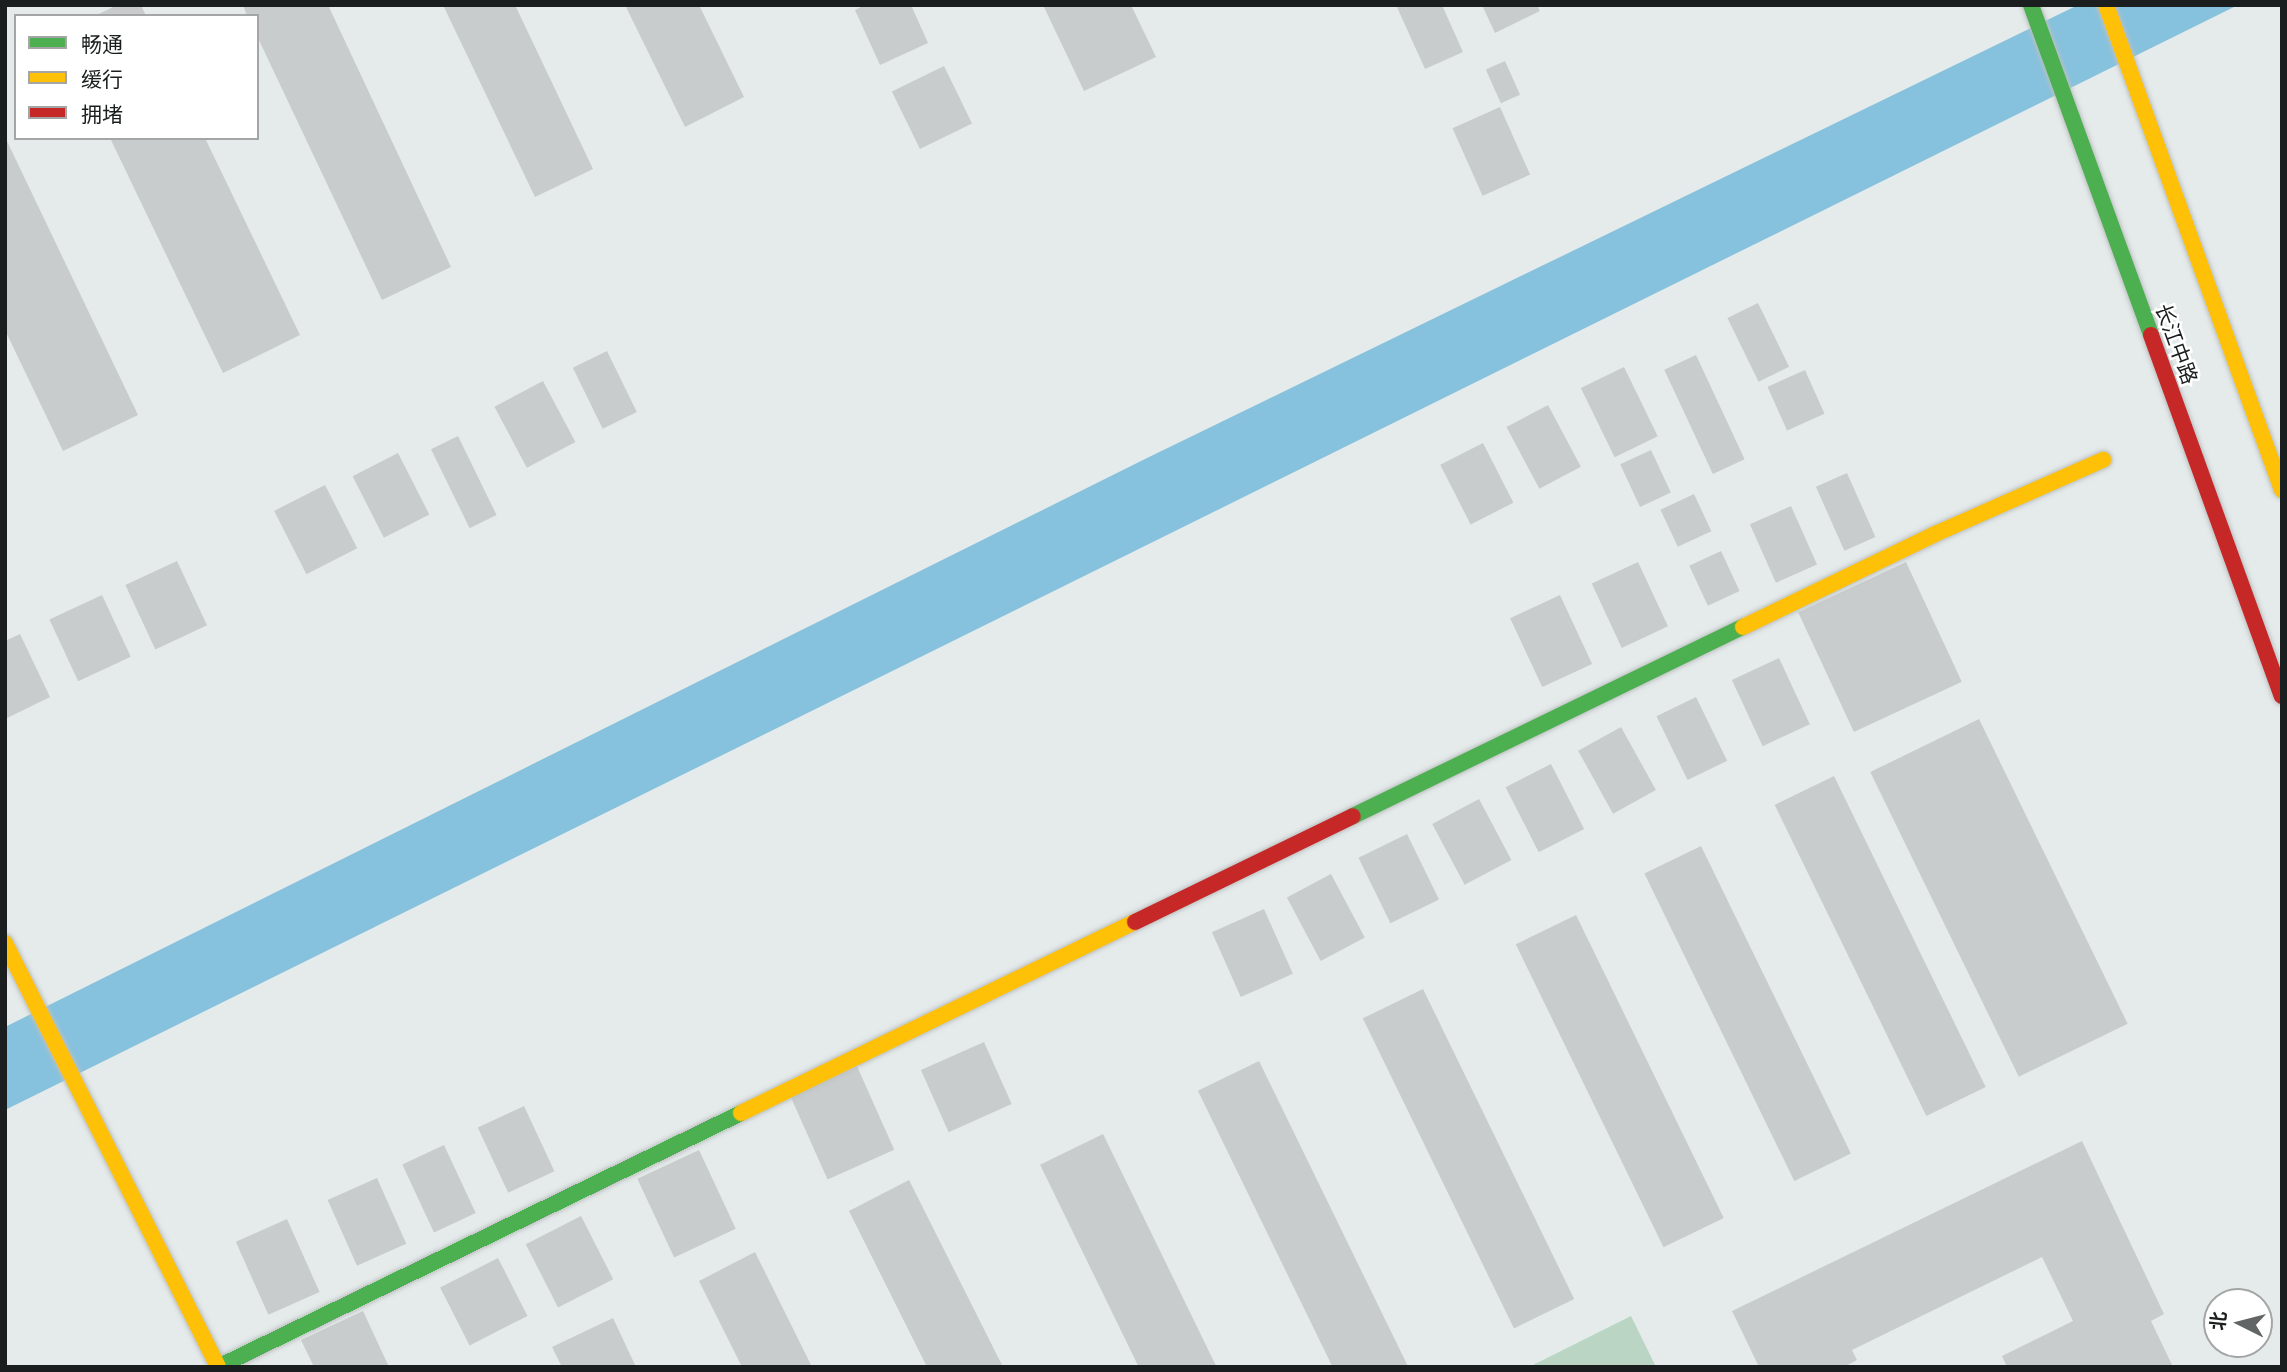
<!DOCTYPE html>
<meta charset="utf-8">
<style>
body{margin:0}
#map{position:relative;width:2287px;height:1372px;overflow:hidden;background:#e5eaea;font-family:Helvetica,"Noto Sans SC",sans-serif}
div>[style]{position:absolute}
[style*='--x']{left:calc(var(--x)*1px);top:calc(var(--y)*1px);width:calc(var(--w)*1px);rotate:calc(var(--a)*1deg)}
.green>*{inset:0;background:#bbd5c5}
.water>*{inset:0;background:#86c2de}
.building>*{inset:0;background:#c8cccc;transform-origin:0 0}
.roads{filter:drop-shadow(0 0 2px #bcc0c0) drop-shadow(0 0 2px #bcc0c0)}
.fast>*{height:16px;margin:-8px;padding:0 8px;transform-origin:8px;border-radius:8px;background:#4caf50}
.slow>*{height:16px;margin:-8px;padding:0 8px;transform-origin:8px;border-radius:8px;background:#ffc107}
.jam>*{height:16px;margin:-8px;padding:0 8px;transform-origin:8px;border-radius:8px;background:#c62828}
span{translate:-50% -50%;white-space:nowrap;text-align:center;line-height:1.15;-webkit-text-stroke:5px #fff;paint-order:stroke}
.street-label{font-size:21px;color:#1b1e1e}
.frame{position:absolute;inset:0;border:7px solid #1b1e1e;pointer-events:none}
.legend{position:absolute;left:14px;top:14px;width:245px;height:126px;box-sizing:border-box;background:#fff;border:2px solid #a4a5a5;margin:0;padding:9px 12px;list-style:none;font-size:21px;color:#1b1e1e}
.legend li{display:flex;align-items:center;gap:14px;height:35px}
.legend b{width:35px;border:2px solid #a4a5a5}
.north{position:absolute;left:2203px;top:1288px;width:70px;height:70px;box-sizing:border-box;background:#fff;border:2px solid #a4a5a5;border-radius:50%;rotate:276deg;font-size:19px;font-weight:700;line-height:28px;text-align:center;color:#1b1e1e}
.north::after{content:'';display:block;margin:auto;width:24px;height:32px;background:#626565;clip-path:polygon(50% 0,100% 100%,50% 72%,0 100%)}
</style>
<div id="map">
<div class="green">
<div style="clip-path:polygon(1631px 1316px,1656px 1367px,1529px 1367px)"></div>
</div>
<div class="water">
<div style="clip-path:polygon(2078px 5px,2238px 5px,5px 1110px,5px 1027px,1145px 459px)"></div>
</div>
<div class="building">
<div style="clip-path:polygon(117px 5px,141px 5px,146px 16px,95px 16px)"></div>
<div style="clip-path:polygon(243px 5px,328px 5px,451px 267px,382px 300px,257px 36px,257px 16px,247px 16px)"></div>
<div style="clip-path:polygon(443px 5px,515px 5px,593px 169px,535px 197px)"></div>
<div style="clip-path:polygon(625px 5px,699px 5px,744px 97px,685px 127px)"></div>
<div style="clip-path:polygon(865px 5px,911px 5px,928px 43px,880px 65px,855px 10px)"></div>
<div style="clip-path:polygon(1043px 5px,1131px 5px,1156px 57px,1084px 91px)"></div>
<div style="clip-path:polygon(1396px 5px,1442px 5px,1463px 52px,1425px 69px)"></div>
<div style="clip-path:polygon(1482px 5px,1537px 5px,1540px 11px,1495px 33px)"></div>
<div style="left:1505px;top:61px;width:37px;height:21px;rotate:66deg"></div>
<div style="left:944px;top:66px;width:64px;height:58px;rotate:64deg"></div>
<div style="left:1500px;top:107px;width:74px;height:52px;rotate:66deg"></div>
<div style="clip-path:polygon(5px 137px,138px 415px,63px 451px,5px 330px)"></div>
<div style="clip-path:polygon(110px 138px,205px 138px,300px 335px,223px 373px)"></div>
<div style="left:1758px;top:303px;width:71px;height:34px;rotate:64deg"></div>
<div style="left:607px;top:351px;width:68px;height:38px;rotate:64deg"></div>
<div style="left:1696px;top:355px;width:115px;height:35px;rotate:65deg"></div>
<div style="left:1624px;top:367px;width:77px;height:48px;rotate:64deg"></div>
<div style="left:1805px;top:370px;width:48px;height:41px;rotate:66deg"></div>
<div style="left:543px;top:381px;width:69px;height:55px;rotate:62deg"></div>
<div style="left:1548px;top:405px;width:70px;height:47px;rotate:62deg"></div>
<div style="left:458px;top:436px;width:88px;height:30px;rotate:64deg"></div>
<div style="left:1483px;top:443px;width:67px;height:48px;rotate:63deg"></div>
<div style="left:1651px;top:450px;width:47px;height:34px;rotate:65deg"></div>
<div style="left:398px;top:453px;width:69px;height:51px;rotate:63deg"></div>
<div style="left:1847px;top:473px;width:70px;height:34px;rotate:66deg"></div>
<div style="left:325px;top:485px;width:71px;height:57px;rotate:63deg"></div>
<div style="left:1694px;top:494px;width:41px;height:37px;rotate:65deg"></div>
<div style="left:1791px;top:506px;width:64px;height:45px;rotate:66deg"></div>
<div style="left:1721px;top:551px;width:44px;height:35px;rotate:65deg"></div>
<div style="left:177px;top:561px;width:71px;height:57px;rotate:65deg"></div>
<div style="left:1638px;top:562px;width:71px;height:51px;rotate:65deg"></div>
<div style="left:1906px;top:562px;width:132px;height:119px;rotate:65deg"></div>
<div style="left:102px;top:595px;width:68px;height:58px;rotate:65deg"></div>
<div style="left:1560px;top:595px;width:76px;height:55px;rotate:65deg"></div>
<div style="clip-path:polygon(20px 634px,50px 697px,5px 719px,5px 641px)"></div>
<div style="left:1779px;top:658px;width:73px;height:52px;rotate:65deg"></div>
<div style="left:1696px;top:697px;width:71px;height:44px;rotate:64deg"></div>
<div style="left:1979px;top:719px;width:339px;height:121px;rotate:64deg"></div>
<div style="left:1621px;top:727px;width:72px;height:49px;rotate:61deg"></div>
<div style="left:1551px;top:764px;width:73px;height:51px;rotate:63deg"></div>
<div style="left:1834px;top:776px;width:346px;height:66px;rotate:64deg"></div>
<div style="left:1479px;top:799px;width:69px;height:53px;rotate:62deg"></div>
<div style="left:1407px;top:834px;width:73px;height:54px;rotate:64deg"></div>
<div style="left:1701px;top:846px;width:342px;height:63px;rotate:64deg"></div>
<div style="left:1331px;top:874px;width:72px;height:50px;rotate:62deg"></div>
<div style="left:1264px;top:909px;width:71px;height:57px;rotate:66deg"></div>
<div style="left:1576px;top:915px;width:337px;height:67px;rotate:64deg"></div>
<div style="left:1423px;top:989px;width:345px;height:67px;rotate:64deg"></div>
<div style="left:984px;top:1042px;width:68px;height:69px;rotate:66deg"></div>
<div style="left:1259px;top:1061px;width:340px;height:68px;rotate:64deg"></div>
<div style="left:856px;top:1064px;width:94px;height:73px;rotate:66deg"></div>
<div style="left:524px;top:1106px;width:72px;height:51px;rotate:65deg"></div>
<div style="left:1103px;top:1134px;width:260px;height:70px;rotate:64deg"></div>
<div style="clip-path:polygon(2082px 1141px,2164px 1314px,2151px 1321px,2173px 1367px,2007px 1367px,2002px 1356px,2073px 1321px,2042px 1257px,1852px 1350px,1857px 1360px,1844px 1367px,1759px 1367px,1732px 1311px)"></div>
<div style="left:444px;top:1145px;width:75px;height:46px;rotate:65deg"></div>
<div style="left:699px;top:1150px;width:87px;height:68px;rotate:65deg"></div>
<div style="left:377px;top:1178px;width:72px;height:54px;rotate:66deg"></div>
<div style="clip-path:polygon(909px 1180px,1003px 1367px,927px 1367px,849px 1211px)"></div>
<div style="left:581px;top:1216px;width:71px;height:62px;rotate:63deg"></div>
<div style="left:287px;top:1219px;width:80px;height:56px;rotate:66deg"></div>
<div style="clip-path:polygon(755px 1252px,812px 1367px,742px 1367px,699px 1281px)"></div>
<div style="left:498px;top:1258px;width:65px;height:65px;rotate:63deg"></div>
<div style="clip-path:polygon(363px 1311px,389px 1367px,314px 1367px,301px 1340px)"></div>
<div style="clip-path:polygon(613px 1318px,636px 1367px,562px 1367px,552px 1347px)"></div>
</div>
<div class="roads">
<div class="fast">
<div style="--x:2031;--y:5;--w:351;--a:70"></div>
<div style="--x:1353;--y:816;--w:433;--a:-25.9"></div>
<div style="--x:218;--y:1367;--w:581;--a:-25.9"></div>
</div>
<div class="slow">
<div style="--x:2106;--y:5;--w:516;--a:70.05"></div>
<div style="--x:1743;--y:627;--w:213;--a:-25.8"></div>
<div style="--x:1935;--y:534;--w:184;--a:-23.8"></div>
<div style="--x:5;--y:943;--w:474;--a:63.3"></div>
<div style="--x:741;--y:1113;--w:438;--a:-25.9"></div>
</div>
<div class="jam">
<div style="--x:2151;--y:335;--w:384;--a:70.1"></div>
<div style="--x:1135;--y:922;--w:242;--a:-25.9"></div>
</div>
</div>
<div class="street-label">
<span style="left:2176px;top:344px;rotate:70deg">长江中路</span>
</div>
<div class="frame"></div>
<ul class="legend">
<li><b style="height:9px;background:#4caf50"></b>畅通</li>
<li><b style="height:9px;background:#ffc107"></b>缓行</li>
<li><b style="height:9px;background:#c62828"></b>拥堵</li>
</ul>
<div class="north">北</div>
</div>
